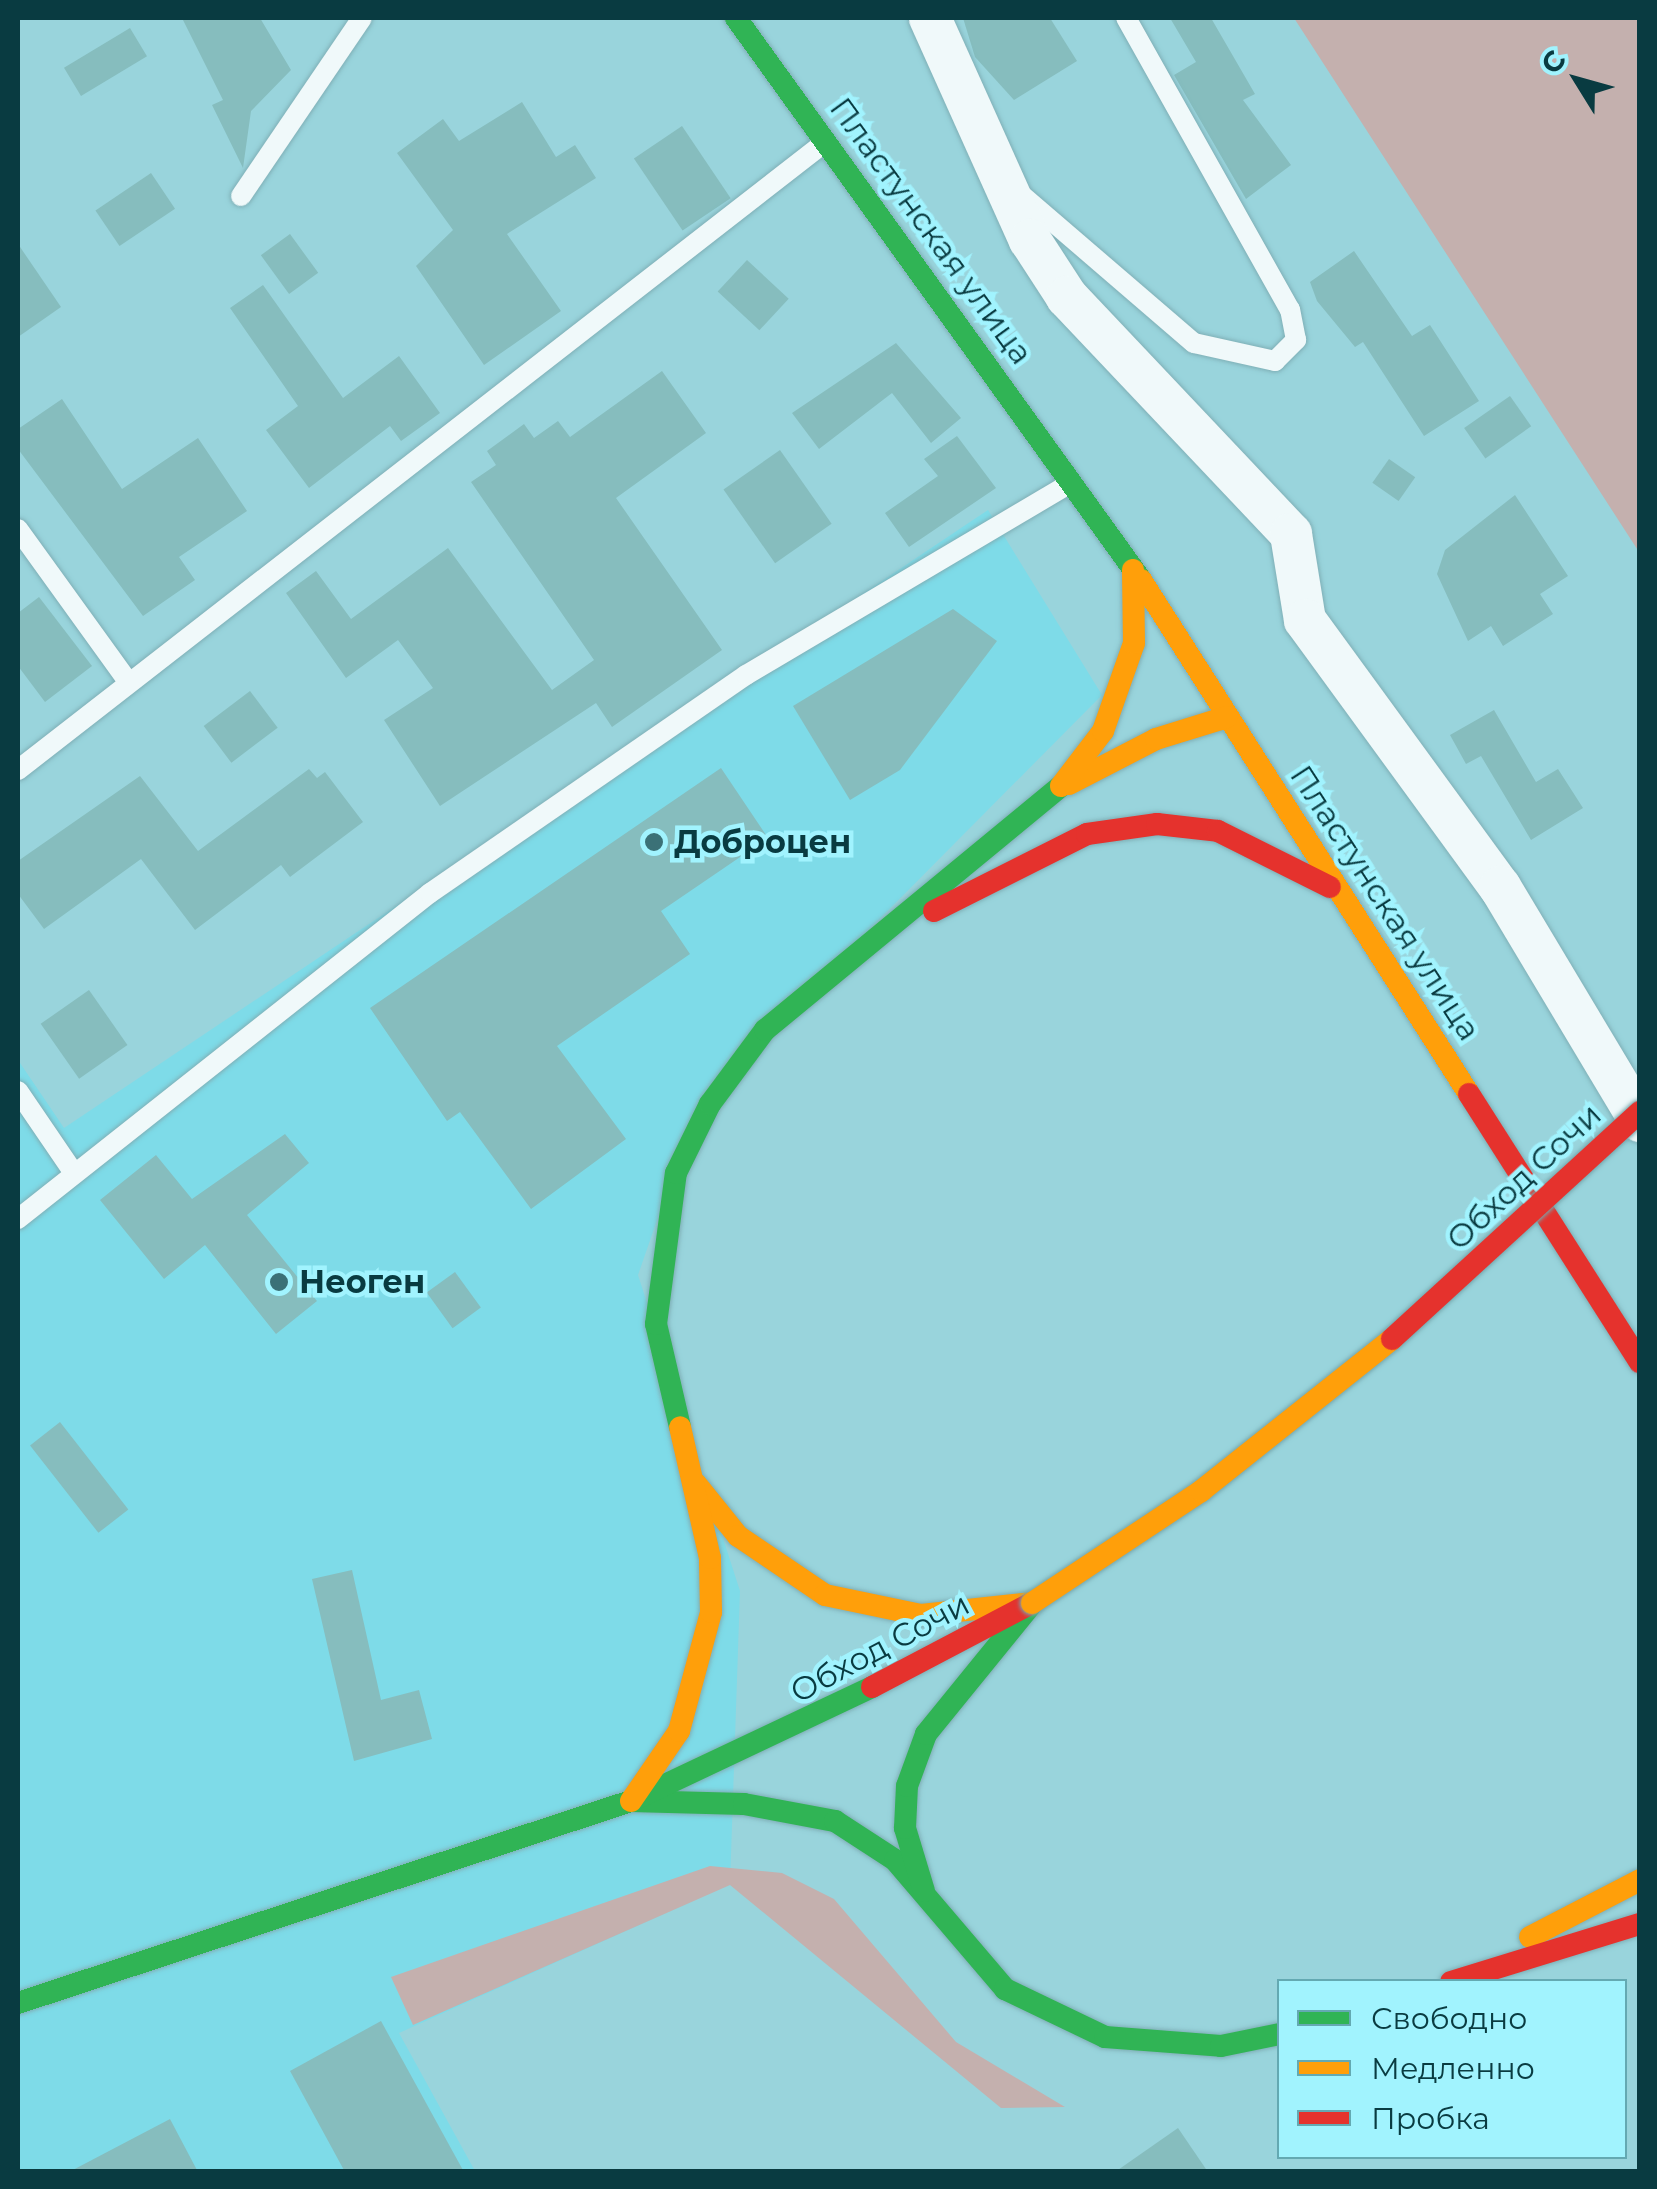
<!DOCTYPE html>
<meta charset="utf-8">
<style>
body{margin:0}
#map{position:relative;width:1657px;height:2189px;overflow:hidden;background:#99d4dc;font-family:Montserrat,sans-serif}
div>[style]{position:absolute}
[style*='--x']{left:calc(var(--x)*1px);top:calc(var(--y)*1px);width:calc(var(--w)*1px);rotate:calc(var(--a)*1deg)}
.built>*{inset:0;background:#7edbe8}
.green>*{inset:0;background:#c4b0ae}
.building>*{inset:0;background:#86bdbe;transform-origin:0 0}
.roads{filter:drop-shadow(0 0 2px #7fafb6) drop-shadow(0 0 2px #7fafb6)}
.lane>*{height:20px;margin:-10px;padding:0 10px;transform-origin:10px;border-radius:10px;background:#f0f9fa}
.street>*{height:42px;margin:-21px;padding:0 21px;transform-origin:21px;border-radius:21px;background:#f0f9fa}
.fast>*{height:22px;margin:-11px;padding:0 11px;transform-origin:11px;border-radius:11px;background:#30b455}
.slow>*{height:22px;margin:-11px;padding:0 11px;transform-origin:11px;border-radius:11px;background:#ff9f0a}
.jam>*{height:22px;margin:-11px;padding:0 11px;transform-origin:11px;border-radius:11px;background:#e5322d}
.bridges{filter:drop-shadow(0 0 2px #75a7ad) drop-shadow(0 0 2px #75a7ad)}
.slow-bridge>*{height:22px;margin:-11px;padding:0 11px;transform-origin:11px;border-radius:11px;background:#ff9f0a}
.jam-bridge>*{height:22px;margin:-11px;padding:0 11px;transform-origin:11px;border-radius:11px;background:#e5322d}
.dots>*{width:28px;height:28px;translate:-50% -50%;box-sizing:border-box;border:5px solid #a1f3fe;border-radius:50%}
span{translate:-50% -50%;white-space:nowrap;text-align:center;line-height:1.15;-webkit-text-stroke:9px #a1f3fe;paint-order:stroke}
.street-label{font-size:32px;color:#093b41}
.poi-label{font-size:32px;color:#093b41;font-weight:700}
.left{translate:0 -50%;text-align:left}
.frame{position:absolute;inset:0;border:20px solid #093b41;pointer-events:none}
.legend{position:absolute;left:1277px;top:1979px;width:350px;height:180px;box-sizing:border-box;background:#a1f3fe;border:2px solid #64a9b2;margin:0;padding:12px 18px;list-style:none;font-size:30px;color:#093b41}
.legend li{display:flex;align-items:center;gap:20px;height:50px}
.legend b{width:50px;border:2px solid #64a9b2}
.north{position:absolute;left:1527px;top:30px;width:100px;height:100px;-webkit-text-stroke:8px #a1f3fe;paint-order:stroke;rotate:307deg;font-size:28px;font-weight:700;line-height:40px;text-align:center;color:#093b41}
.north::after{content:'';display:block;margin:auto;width:35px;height:45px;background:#093b41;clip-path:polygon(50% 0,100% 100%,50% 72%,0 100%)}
</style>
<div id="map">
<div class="built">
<div style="clip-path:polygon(988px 510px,1102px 695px,698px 1102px,638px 1275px,740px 1591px,730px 1884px,399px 2033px,475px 2171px,18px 2171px,18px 1060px,64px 1128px)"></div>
</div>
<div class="green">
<div style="clip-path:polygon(1294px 18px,1639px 18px,1639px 553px,1639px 552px)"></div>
<div style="clip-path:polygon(710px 1866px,782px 1873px,834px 1899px,956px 2042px,1065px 2107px,1001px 2108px,730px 1885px,413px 2025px,391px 1977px)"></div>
</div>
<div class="building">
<div style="clip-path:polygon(182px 18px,260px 18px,291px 70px,251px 111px,243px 168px,212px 105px,223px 100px)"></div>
<div style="clip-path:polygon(963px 18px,1050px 18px,1077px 61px,1014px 100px,975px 57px)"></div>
<div style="clip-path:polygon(1170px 18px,1211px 18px,1255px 94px,1243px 100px,1291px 165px,1246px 199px,1174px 75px,1196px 62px)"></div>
<div style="left:130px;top:28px;width:33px;height:77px;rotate:59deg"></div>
<div style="clip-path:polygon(522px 102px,556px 157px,575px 145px,596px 178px,507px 234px,561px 311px,484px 365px,416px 266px,453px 230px,397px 153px,443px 119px,459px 141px)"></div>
<div style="left:682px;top:126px;width:87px;height:58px;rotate:56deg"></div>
<div style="left:151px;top:173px;width:43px;height:67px;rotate:56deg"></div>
<div style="left:290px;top:234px;width:48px;height:36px;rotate:54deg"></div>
<div style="clip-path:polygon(18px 244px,61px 307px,18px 337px)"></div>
<div style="clip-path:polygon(1354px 251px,1412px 336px,1430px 325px,1479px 401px,1424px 436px,1363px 342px,1355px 347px,1317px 301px,1310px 282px)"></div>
<div style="left:747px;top:260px;width:57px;height:43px;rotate:43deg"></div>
<div style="clip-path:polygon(263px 285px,343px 398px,399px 356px,440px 413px,401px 441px,390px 426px,309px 488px,266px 430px,298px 406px,230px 308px)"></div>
<div style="clip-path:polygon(896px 343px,961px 418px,931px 443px,892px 393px,819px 449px,792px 413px)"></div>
<div style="clip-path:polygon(662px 371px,706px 433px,616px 498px,722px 650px,612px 727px,596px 703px,440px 806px,384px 720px,433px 688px,398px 640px,346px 678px,286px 593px,316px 571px,351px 619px,448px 548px,552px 690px,594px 660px,471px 482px,496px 465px,487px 451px,524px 424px,534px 438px,558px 421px,570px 437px)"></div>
<div style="left:1510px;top:396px;width:37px;height:56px;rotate:55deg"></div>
<div style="clip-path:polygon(62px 399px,122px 489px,198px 438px,247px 511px,179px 557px,195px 580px,143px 616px,18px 449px,18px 429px)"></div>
<div style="clip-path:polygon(957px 436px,996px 488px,909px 547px,885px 513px,938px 476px,924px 459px)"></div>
<div style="left:780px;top:450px;width:90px;height:69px;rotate:55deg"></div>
<div style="left:1389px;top:459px;width:32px;height:29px;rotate:35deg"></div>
<div style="clip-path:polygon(1515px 495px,1568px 576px,1540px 594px,1553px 614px,1503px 646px,1491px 626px,1468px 641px,1437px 574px,1445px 550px)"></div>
<div style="clip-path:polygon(39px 597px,92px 666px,45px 702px,18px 666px,18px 613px)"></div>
<div style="clip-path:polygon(953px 609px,997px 641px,900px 770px,850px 800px,793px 706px)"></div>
<div style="left:250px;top:691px;width:46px;height:58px;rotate:53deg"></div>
<div style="clip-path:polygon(1494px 710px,1536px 782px,1558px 769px,1583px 808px,1531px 840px,1481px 756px,1466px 764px,1450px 735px)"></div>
<div style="clip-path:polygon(721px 768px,768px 838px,661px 911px,690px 954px,557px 1046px,626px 1139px,531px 1209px,460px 1112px,447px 1121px,370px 1008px)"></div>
<div style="clip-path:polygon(309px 769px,317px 778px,325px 772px,363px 822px,290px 877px,281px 865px,195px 930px,141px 859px,44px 929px,18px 894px,18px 861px,140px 776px,198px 851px)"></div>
<div style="left:89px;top:990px;width:67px;height:59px;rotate:55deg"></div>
<div style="clip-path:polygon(285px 1134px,309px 1163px,247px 1215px,317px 1301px,276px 1334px,205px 1245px,164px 1279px,100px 1200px,156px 1155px,192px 1199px)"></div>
<div style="left:455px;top:1272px;width:44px;height:35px;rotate:54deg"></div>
<div style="left:60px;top:1422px;width:111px;height:38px;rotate:52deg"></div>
<div style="clip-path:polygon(352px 1570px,381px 1700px,419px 1690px,432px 1739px,354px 1761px,312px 1579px)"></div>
<div style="clip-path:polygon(381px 2021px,464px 2172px,345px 2172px,290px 2071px)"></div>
<div style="clip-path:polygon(170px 2119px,198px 2172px,69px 2172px)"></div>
<div style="clip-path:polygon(1178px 2128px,1208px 2172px,1115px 2172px)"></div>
</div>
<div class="roads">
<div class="lane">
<div style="--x:241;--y:196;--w:215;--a:-55.8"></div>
<div style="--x:1024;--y:197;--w:224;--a:40.7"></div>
<div style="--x:1194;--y:343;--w:83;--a:12.5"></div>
<div style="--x:1275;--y:361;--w:30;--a:-45"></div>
<div style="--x:1296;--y:340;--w:31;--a:-101"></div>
<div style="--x:1290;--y:310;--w:335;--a:-119.3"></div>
<div style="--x:18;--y:529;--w:186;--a:54.2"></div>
<div style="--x:18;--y:770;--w:1021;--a:-37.88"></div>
<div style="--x:18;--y:1091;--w:99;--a:55.7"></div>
<div style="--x:18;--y:1219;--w:525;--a:-38.35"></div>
<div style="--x:430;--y:893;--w:384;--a:-34.6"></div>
<div style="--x:746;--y:675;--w:377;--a:-30.6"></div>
</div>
<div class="street">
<div style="--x:930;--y:18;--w:243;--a:65.8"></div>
<div style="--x:1030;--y:240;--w:68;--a:57"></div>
<div style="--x:1067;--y:297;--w:326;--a:46.6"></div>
<div style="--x:1291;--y:534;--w:87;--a:80.8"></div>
<div style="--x:1305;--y:620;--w:331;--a:53.9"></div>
<div style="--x:1500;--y:887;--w:273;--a:59.1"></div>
</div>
<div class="fast">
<div style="--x:736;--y:18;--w:693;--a:54.22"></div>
<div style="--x:680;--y:1427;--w:106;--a:-103.1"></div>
<div style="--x:656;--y:1324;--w:152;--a:-82.5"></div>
<div style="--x:676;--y:1173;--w:77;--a:-63.8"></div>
<div style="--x:710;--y:1104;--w:92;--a:-53.4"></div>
<div style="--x:765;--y:1030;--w:384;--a:-39.5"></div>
<div style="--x:631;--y:1801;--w:113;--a:1.5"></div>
<div style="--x:744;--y:1804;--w:93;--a:10.6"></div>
<div style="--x:835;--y:1821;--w:72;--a:33"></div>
<div style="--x:895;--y:1860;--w:170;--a:49.5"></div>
<div style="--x:1005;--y:1989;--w:111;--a:25.6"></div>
<div style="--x:1105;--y:2037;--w:116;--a:4.4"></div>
<div style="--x:1221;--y:2046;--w:60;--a:-11.5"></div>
<div style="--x:924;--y:1891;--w:66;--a:-106.8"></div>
<div style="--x:905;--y:1828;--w:42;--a:-87.3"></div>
<div style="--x:907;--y:1786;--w:55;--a:-69.9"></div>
<div style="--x:926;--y:1734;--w:165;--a:-50.9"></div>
<div style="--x:18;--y:2003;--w:645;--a:-18.24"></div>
<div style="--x:631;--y:1801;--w:267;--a:-25.3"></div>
</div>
<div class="slow">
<div style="--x:1141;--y:580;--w:610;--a:57.46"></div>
<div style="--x:1069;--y:784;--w:98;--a:-27.3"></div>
<div style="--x:1156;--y:739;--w:74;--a:-17.2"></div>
<div style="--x:1061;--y:786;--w:69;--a:-52.6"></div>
<div style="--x:1103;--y:731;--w:93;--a:-70.6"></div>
<div style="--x:1134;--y:643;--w:73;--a:-90.8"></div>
<div style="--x:696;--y:1484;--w:67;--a:51.1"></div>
<div style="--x:738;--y:1536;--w:105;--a:34.1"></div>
<div style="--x:825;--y:1595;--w:98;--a:11.8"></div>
<div style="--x:921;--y:1615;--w:112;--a:-6.2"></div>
<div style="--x:631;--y:1801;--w:85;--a:-55.6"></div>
<div style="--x:679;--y:1731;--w:123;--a:-74.9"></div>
<div style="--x:711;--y:1612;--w:54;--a:-91.1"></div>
<div style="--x:710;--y:1558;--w:134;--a:-102.9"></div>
<div style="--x:1530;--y:1937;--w:124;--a:-27.4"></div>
</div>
<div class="jam">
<div style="--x:934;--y:911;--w:171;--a:-26.7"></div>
<div style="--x:1087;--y:834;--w:71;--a:-8.1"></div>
<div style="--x:1157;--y:824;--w:61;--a:6.5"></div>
<div style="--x:1218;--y:831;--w:125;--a:26.6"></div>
<div style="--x:1469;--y:1094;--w:318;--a:57.5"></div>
<div style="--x:872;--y:1687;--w:181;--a:-27.7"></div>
<div style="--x:1451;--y:1982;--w:198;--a:-17.1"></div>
</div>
</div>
<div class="bridges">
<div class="slow-bridge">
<div style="--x:1032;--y:1603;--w:203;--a:-33.5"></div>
<div style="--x:1201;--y:1491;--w:244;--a:-38.5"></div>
</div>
<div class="jam-bridge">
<div style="--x:1392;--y:1339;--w:336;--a:-42.5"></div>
</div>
</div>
<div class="dots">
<div style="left:654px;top:842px;background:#3b7177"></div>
<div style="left:279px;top:1282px;background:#3b7177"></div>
</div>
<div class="street-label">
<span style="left:931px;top:231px;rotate:54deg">Пластунская улица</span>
<span style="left:1385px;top:903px;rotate:57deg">Пластунская улица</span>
<span style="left:1524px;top:1177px;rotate:-43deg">Обход Сочи</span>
<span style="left:880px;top:1648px;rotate:-28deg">Обход Сочи</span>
</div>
<div class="poi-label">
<span class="left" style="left:674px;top:842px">Доброцен</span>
<span class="left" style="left:299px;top:1282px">Неоген</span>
</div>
<div class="frame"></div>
<ul class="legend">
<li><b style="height:12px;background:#30b455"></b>Свободно</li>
<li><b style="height:12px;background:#ff9f0a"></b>Медленно</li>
<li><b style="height:12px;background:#e5322d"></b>Пробка</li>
</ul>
<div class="north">С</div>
</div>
